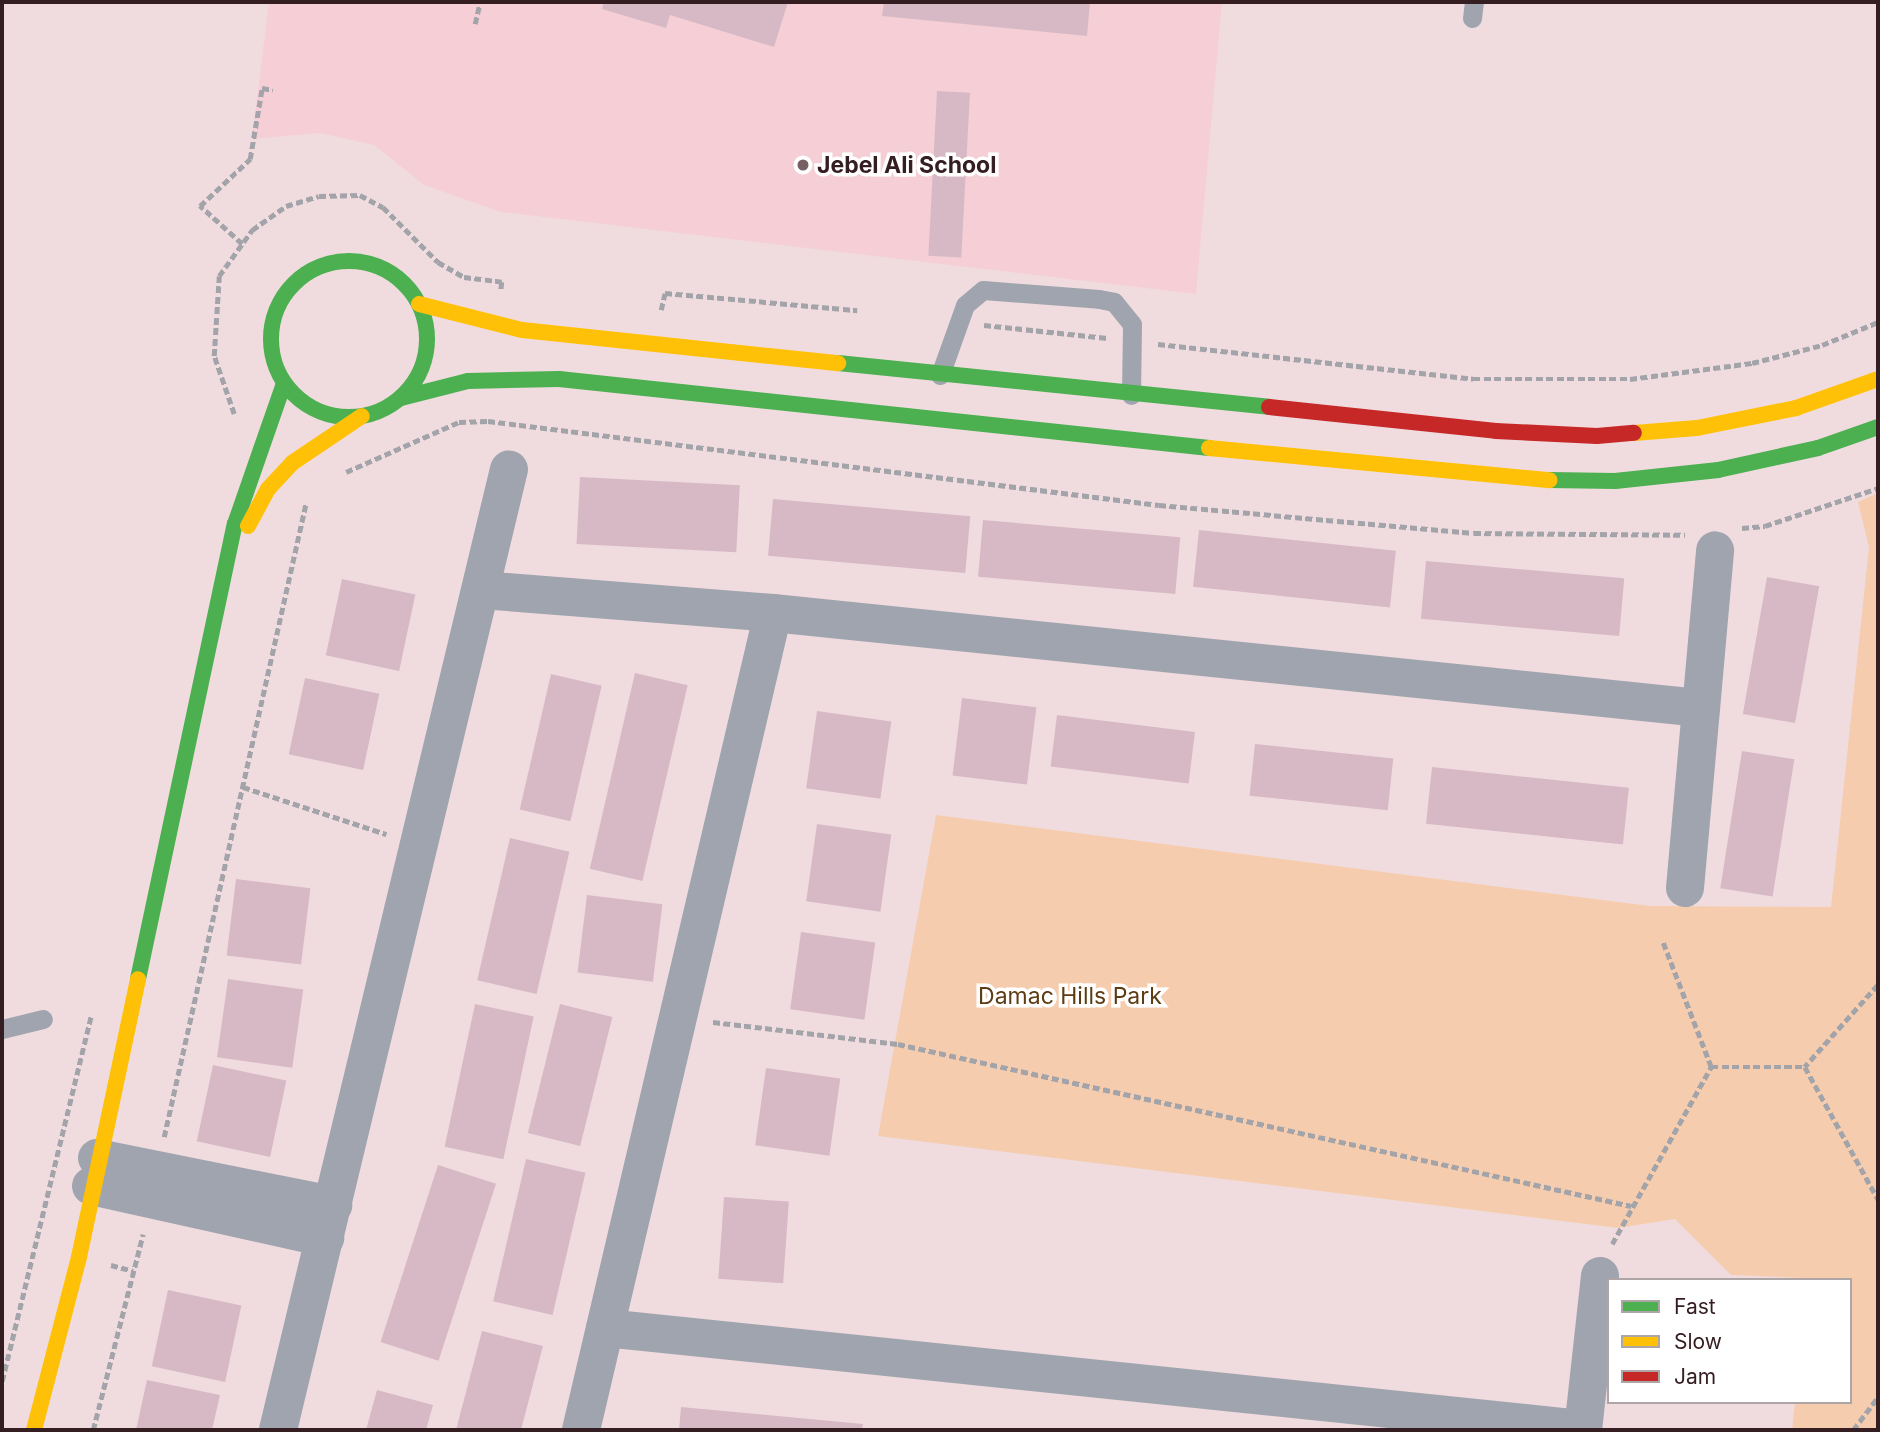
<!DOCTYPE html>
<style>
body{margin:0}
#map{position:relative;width:1880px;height:1432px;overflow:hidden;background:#f0dcdf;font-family:Inter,sans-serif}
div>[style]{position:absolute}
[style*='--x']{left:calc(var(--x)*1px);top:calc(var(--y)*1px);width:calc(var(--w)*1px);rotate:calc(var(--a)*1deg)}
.built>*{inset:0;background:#f5cfd5}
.green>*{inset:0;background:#f5cdae}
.building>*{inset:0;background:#d7b9c6;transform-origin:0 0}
.path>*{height:4.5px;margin-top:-2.25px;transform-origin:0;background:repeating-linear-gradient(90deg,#a3a3aa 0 7px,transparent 0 10.5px)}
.lane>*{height:19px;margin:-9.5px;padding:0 9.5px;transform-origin:9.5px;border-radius:9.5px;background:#a0a4ae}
.street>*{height:38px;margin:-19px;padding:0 19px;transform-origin:19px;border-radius:19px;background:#a0a4ae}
.fast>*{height:16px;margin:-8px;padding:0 8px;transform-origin:8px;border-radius:8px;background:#4caf50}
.fast>.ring{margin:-8px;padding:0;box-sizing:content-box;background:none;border:16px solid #4caf50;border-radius:50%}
.slow>*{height:16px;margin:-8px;padding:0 8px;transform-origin:8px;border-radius:8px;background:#ffc107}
.jam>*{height:16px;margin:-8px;padding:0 8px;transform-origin:8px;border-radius:8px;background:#c62828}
.dots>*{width:19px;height:19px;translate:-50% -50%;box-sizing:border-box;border:4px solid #fff;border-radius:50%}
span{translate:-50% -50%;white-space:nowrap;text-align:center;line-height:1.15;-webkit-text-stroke:7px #fff;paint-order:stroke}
.poi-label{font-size:23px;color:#341e22;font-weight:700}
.left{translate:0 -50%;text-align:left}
.park-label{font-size:23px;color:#5d3c14}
.frame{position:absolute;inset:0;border:4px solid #341e22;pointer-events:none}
.legend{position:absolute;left:1607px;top:1278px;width:245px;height:126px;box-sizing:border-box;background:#fff;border:2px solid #aea5a7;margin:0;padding:9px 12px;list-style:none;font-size:21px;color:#341e22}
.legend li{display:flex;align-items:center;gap:14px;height:35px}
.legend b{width:35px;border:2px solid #aea5a7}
</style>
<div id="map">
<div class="built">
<div style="clip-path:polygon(269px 2px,1222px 2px,1196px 294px,501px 212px,424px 185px,374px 145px,320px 133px,252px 139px)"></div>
</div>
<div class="green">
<div style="clip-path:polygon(1878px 493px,1878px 1430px,1792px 1430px,1795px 1402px,1850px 1402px,1850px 1280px,1731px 1275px,1675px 1219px,1618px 1228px,878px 1136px,936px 815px,1650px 906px,1831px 907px,1869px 547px,1858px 502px)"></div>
</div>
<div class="building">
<div style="clip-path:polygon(604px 2px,788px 2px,774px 47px,670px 15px,666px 28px,602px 9px)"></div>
<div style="clip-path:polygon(884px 2px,1090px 2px,1087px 36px,882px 16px)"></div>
<div style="left:937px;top:91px;width:33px;height:165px;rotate:3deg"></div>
<div style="left:580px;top:477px;width:160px;height:67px;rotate:3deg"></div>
<div style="left:773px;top:499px;width:198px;height:57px;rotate:5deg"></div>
<div style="left:983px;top:520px;width:198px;height:57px;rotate:5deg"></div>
<div style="left:1199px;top:530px;width:198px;height:57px;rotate:6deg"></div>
<div style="left:1426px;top:561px;width:199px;height:58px;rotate:5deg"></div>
<div style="left:1767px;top:577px;width:53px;height:139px;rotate:10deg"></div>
<div style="left:342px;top:579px;width:75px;height:78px;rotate:12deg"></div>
<div style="left:635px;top:673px;width:54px;height:201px;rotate:13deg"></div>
<div style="left:551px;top:674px;width:52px;height:139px;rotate:13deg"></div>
<div style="left:305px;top:678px;width:76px;height:78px;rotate:12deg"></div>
<div style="left:962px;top:698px;width:75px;height:78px;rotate:7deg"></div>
<div style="left:817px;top:711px;width:75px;height:78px;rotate:8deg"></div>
<div style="left:1057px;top:715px;width:139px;height:52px;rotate:7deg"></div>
<div style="left:1255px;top:744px;width:139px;height:52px;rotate:6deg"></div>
<div style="left:1742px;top:751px;width:53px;height:139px;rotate:9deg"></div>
<div style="left:1432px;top:767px;width:198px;height:57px;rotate:6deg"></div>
<div style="left:817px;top:824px;width:75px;height:78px;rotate:8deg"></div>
<div style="left:510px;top:838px;width:61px;height:146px;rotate:13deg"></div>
<div style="left:236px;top:879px;width:75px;height:77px;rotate:7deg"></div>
<div style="left:587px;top:895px;width:76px;height:78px;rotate:7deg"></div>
<div style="left:801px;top:932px;width:75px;height:78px;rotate:8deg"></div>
<div style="left:228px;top:979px;width:76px;height:79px;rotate:8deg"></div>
<div style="left:475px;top:1004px;width:60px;height:146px;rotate:12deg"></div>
<div style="left:560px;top:1004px;width:54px;height:133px;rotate:14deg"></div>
<div style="left:213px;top:1065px;width:75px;height:78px;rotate:12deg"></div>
<div style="left:766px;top:1068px;width:75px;height:78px;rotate:8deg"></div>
<div style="left:526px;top:1159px;width:61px;height:146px;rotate:13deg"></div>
<div style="left:438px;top:1165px;width:61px;height:186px;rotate:18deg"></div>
<div style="left:724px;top:1197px;width:65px;height:82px;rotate:4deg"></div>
<div style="left:168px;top:1290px;width:75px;height:78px;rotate:12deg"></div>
<div style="clip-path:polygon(482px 1331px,543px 1346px,521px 1430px,456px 1430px)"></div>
<div style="clip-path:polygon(147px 1380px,220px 1395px,212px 1430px,136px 1430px)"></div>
<div style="clip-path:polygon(377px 1390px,433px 1405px,426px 1430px,366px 1430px)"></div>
<div style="clip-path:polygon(681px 1407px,863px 1424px,862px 1430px,679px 1430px)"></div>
</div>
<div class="path">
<div style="--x:475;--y:24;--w:23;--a:-77"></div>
<div style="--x:242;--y:244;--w:57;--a:-137.9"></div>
<div style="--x:200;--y:206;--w:69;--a:-43.2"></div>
<div style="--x:250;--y:159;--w:72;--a:-80.4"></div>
<div style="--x:262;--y:88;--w:11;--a:10"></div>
<div style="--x:661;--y:310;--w:17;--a:-77"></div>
<div style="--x:665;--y:293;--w:193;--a:5.1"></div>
<div style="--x:984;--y:325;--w:124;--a:6"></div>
<div style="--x:1158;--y:344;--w:317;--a:6.3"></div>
<div style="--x:1473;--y:379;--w:157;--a:0"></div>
<div style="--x:1630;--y:379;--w:123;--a:-7.5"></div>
<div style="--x:1752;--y:363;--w:72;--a:-14.4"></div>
<div style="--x:1822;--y:345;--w:61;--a:-22.3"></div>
<div style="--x:234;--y:414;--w:61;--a:-109"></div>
<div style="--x:214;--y:356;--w:80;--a:-86.4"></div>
<div style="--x:219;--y:276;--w:57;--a:-54.3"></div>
<div style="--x:252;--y:230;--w:42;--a:-35.2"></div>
<div style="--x:286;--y:206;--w:34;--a:-17"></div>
<div style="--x:319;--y:196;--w:41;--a:-1.4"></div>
<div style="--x:360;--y:195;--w:26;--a:28"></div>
<div style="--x:383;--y:207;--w:78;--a:45"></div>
<div style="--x:438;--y:262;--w:30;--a:30"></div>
<div style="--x:464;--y:277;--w:38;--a:7"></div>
<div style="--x:502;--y:282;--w:8;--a:97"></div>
<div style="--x:346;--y:472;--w:124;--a:-23.9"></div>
<div style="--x:459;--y:422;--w:29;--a:-2"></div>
<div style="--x:488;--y:421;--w:676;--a:7.14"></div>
<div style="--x:1159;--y:505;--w:316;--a:5.1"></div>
<div style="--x:1474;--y:533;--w:211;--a:0.5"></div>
<div style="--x:1742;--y:528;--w:23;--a:-5"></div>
<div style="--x:1765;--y:526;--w:119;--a:-18.6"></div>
<div style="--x:243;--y:787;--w:151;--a:18.2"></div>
<div style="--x:1878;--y:985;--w:110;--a:131.7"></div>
<div style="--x:1805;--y:1067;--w:151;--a:61.1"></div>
<div style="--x:713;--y:1022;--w:186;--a:6.8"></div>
<div style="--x:898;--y:1044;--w:751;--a:12.46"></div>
<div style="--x:1711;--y:1067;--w:94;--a:0"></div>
<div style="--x:164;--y:1137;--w:650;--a:-77.38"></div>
<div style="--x:1612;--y:1244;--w:203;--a:-60.8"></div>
<div style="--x:1711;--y:1067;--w:136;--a:-111.1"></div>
<div style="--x:111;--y:1265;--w:23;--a:15"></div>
<div style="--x:2;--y:1381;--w:375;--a:-76.3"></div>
<div style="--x:93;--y:1430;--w:202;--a:-75.7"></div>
<div style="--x:1853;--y:1430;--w:41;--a:-52.9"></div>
</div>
<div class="lane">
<div style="--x:1472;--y:18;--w:16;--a:-83"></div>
<div style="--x:940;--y:375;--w:74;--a:-70.3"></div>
<div style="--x:965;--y:305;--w:23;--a:-40"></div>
<div style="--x:983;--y:290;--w:116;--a:4.4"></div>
<div style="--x:1099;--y:299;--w:15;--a:11"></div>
<div style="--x:1114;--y:302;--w:28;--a:51"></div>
<div style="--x:1132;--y:324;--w:71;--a:90.8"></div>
<div style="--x:2;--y:1029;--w:42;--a:-13.7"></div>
</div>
<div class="street">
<div style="--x:481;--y:590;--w:293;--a:4.5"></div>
<div style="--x:773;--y:613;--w:933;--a:5.85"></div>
<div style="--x:1685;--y:888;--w:339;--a:-84.9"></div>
<div style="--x:97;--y:1158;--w:241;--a:11.3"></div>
<div style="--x:91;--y:1186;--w:240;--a:12.5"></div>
<div style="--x:605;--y:1328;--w:983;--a:5.9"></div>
<div style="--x:278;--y:1430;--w:988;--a:-76.48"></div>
<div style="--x:581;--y:1430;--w:839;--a:-76.78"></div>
<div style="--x:1583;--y:1430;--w:155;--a:-83.7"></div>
</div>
<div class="fast">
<div class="ring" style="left:271px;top:261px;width:140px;height:140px"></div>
<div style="--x:838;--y:363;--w:433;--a:5.8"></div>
<div style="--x:401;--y:398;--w:69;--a:-14.2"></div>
<div style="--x:468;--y:381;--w:91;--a:-1.3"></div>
<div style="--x:559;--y:379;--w:654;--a:6.06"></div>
<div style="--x:1549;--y:480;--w:66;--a:0.9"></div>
<div style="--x:1615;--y:481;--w:104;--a:-6.1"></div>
<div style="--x:1718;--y:470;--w:102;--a:-12.4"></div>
<div style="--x:1818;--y:448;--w:64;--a:-19.3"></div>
<div style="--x:138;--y:979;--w:465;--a:-78"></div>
<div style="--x:235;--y:524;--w:149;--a:-70.8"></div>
</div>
<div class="slow">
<div style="--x:419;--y:304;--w:106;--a:14.2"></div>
<div style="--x:522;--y:330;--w:318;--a:6"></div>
<div style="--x:1634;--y:433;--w:63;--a:-4.5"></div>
<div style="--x:1697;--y:428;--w:101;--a:-11.4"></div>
<div style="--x:1796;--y:408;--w:87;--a:-19.5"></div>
<div style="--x:1209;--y:448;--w:342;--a:5.4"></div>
<div style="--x:248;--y:526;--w:42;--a:-61.6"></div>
<div style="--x:268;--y:489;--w:35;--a:-47"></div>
<div style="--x:292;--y:463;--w:84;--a:-33.9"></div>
<div style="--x:34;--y:1430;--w:179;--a:-75.4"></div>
<div style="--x:79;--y:1257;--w:284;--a:-78"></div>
</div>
<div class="jam">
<div style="--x:1269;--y:407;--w:228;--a:6"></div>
<div style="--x:1496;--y:431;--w:101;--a:2.8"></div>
<div style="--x:1597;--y:436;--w:37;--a:-5"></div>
</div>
<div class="dots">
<div style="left:803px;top:165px;background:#766064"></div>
</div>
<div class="poi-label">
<span class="left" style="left:817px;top:165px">Jebel Ali School</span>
</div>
<div class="park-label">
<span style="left:1070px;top:996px">Damac Hills Park</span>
</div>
<div class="frame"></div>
<ul class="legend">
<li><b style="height:9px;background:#4caf50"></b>Fast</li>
<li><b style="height:9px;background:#ffc107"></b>Slow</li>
<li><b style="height:9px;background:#c62828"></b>Jam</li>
</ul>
</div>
